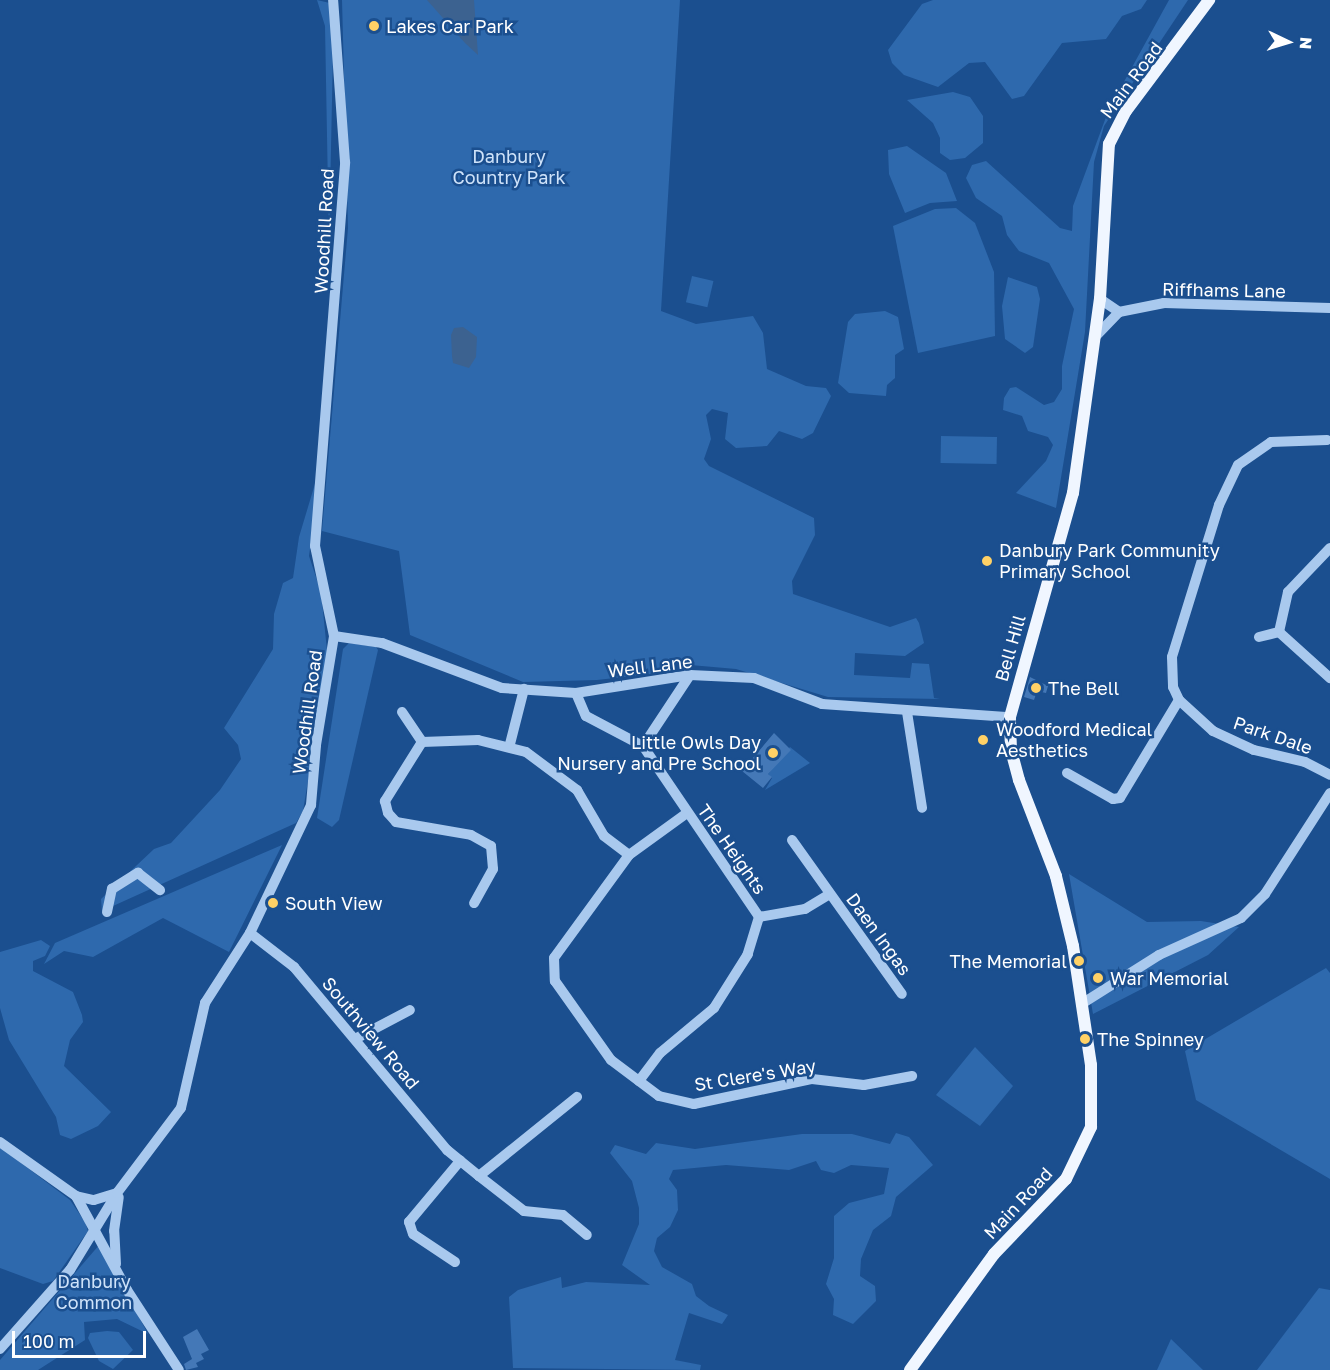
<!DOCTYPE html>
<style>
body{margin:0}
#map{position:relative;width:1330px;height:1370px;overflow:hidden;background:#1b4f8f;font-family:"Golos Text",sans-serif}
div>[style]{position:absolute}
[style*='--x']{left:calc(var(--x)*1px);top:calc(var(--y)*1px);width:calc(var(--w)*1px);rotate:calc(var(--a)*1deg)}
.green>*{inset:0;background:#2e69ad;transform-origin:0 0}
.water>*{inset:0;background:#3c6290}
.building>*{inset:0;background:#4478b7}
.minor>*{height:10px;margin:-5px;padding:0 5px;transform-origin:5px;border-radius:5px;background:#a9c9ee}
.major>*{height:12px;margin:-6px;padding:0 6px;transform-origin:6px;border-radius:6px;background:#f0f6ff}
.dots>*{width:16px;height:16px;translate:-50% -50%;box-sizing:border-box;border:3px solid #1b4f8f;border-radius:50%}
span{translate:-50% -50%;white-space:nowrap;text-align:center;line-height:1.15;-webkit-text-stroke:5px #1b4f8f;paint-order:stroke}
.poi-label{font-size:18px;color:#fff}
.left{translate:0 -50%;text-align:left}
.right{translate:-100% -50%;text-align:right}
.street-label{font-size:18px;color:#fff}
.park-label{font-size:18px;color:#cfe3fa}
.north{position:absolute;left:1258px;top:12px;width:60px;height:60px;-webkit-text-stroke:4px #1b4f8f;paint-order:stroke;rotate:94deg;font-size:16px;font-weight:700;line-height:24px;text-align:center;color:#fff}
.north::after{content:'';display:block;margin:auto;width:21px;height:27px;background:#fff;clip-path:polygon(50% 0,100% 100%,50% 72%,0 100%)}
.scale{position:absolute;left:12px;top:1331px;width:134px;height:27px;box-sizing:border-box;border:3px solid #fff;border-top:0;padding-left:8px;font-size:18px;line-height:21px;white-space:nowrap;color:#fff;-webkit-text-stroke:4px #1b4f8f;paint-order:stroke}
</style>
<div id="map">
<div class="green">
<div style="clip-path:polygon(317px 0,334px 4px,329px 245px,325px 26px)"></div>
<div style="clip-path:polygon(342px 0,680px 0,661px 311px,696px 324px,753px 316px,763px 333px,767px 369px,806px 386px,826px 388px,831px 396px,813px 433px,802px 439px,779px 431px,767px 446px,736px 448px,725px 439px,728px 413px,712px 409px,706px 415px,711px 439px,704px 459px,709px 466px,814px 518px,815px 535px,792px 581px,793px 594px,890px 627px,916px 618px,919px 623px,924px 643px,905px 656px,855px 653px,854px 675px,910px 678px,912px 663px,929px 664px,934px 698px,940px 699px,828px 697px,736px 669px,679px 664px,650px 674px,597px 680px,523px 682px,410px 635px,399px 551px,322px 531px,348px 228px)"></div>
<div style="clip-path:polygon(933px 0,1147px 0,1141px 9px,1122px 16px,1106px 39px,1062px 43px,1024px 96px,1012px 99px,985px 62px,969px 63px,938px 87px,904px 75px,892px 63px,888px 50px,922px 4px)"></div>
<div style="clip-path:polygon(1169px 0,1188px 0,1104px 126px,1094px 162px,1085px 332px,1056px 508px,1016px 493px,1046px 461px,1053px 445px,1048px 437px,1028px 431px,1022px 416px,1003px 410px,1004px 398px,1010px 388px,1016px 387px,1044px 405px,1054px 402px,1062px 389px,1062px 366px,1074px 309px,1049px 263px,1019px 251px,1007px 235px,1002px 216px,976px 198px,966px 178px,972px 165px,986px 161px,1060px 228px,1072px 231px,1073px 206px,1109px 109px)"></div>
<div style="clip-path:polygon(953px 92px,970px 97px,983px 116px,983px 143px,965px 158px,950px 160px,940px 153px,940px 138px,933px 123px,907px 100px)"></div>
<div style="clip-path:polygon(907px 146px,946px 173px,957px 201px,930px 203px,905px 213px,889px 174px,888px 150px)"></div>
<div style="clip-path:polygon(956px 208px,975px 223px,994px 272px,995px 336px,918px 353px,893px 226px,935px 209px)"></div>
<div style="left:692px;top:276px;width:22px;height:27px;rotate:13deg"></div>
<div style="clip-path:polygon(1008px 277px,1037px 287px,1040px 299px,1033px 347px,1025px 353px,1005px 339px,1002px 306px)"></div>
<div style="clip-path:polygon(885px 311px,898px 317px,904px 349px,895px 355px,895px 378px,887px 385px,886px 396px,849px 393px,838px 383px,848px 322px,855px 314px)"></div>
<div style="left:941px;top:436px;width:56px;height:27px;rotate:1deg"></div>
<div style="clip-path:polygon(323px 457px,309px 556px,321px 592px,328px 660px,303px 811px,296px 823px,102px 911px,101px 899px,154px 849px,171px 843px,220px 790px,241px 759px,238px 745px,224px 728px,273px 649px,274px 614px,283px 583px,293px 578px,299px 537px)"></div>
<div style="clip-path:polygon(349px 643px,376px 647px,378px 650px,339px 820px,332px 827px,317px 818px,343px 649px)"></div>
<div style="clip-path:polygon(790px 747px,810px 763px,765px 790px,772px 778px,768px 774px)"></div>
<div style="clip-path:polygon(282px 845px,229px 952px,163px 918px,93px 957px,64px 951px,44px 964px,55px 943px)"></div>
<div style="clip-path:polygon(1069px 874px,1147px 922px,1201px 921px,1239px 927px,1208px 955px,1093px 1014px)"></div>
<div style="clip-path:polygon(41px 940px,50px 946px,45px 956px,33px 961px,33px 971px,73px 992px,82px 1015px,83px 1022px,70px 1040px,64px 1066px,111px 1112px,98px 1126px,71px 1139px,60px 1135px,56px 1117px,9px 1040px,0 1008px,0 952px)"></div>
<div style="clip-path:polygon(1326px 968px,1330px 973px,1330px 1179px,1196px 1100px,1185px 1051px)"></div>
<div style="clip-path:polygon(975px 1047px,1013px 1086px,980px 1126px,936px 1095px)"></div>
<div style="clip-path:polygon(896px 1133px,909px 1137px,933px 1165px,896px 1197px,891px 1216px,873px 1230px,861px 1259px,860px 1276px,875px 1286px,876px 1301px,853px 1324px,833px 1315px,834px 1299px,826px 1284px,834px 1258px,834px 1216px,849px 1203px,884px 1194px,889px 1168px,851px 1165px,834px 1173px,821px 1170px,816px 1161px,789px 1170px,726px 1165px,673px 1170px,669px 1179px,677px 1190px,678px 1210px,670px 1227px,657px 1238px,654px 1251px,662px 1267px,692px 1284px,696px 1296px,709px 1306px,728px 1315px,722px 1324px,689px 1313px,675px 1360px,701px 1365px,700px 1370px,513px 1368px,509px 1297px,518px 1290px,561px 1277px,562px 1288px,586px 1282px,650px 1285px,622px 1265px,639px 1224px,639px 1208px,632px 1181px,610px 1153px,615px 1145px,646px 1154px,656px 1143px,695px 1149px,802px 1134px,852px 1134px,890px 1144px)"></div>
<div style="clip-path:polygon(0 1147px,70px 1200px,85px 1222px,88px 1231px,53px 1281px,43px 1284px,0 1268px)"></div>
<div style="clip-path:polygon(100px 1244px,148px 1334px,117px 1319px,84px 1322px,85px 1340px,38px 1370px,0 1370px,0 1360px)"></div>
<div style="clip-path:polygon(1319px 1288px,1330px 1290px,1330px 1370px,1257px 1370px)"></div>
<div style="clip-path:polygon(107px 1331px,119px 1332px,133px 1350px,113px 1369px,99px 1361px,88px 1338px,90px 1333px)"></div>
<div style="clip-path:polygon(1171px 1339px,1203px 1370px,1157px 1370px)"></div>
</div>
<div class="water">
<div style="clip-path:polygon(427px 0,474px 0,478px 55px,465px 43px)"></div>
<div style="clip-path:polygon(463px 327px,477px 337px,476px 357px,469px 368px,453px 363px,452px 356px,451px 335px,454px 328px)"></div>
</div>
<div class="building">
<div style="clip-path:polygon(1030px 677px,1048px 686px,1046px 693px,1037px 691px,1034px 700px,1024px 697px)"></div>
<div style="clip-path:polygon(774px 733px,791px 750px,768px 774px,772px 777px,763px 788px,742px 771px)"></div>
<div style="clip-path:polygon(197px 1329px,209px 1350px,201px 1354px,204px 1359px,196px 1363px,198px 1367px,186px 1370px,184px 1364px,192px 1359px,183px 1337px)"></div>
</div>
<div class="minor">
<div style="--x:1100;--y:299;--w:23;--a:34"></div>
<div style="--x:1094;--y:338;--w:36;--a:-46"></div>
<div style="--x:1119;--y:312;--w:46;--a:-11.3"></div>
<div style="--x:1164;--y:303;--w:166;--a:1.7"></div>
<div style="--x:1327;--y:440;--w:56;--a:178"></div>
<div style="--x:1271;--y:442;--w:40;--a:145.1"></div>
<div style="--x:1238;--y:465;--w:44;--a:115.4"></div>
<div style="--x:1219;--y:505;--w:159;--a:107.2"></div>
<div style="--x:1172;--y:657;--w:30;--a:88"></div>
<div style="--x:1173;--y:687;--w:14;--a:65"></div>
<div style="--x:1179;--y:700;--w:46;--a:42.4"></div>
<div style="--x:1213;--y:731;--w:45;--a:24.9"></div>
<div style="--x:1254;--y:750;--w:52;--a:13.2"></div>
<div style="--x:1305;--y:762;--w:28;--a:27"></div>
<div style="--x:1330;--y:548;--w:61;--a:133.7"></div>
<div style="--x:1288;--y:592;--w:41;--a:102.7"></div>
<div style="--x:1279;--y:632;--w:69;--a:42"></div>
<div style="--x:334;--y:636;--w:49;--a:8.3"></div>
<div style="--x:382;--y:643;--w:128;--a:20.6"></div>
<div style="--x:502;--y:688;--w:74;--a:3.9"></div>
<div style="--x:576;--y:693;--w:115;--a:-9"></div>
<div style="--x:690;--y:675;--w:64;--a:2.7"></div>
<div style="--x:754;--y:678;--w:73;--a:20.9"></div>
<div style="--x:822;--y:704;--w:188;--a:4"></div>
<div style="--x:1259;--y:637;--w:21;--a:-14"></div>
<div style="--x:576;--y:693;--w:25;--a:67"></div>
<div style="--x:586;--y:716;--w:64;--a:27.8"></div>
<div style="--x:643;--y:746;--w:207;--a:55.8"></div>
<div style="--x:759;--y:917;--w:39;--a:107"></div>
<div style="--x:748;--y:954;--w:64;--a:122.2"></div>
<div style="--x:714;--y:1008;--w:70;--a:140.2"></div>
<div style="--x:660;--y:1053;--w:35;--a:127"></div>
<div style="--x:402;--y:712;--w:36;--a:56"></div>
<div style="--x:422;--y:742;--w:56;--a:-2"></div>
<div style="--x:478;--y:740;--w:49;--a:14"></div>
<div style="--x:526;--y:752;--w:64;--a:36.7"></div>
<div style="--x:577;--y:790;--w:53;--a:59.6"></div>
<div style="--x:604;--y:836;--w:31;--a:37"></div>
<div style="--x:907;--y:712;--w:97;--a:81.1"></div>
<div style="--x:422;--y:742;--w:70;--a:122.1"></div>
<div style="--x:385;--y:801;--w:12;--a:76"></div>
<div style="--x:388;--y:813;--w:12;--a:48"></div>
<div style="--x:396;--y:822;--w:76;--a:9.8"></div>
<div style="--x:471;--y:835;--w:23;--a:29"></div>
<div style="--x:491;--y:846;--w:23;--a:85"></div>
<div style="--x:493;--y:869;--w:39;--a:119"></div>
<div style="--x:510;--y:744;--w:57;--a:-75.7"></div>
<div style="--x:643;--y:746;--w:85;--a:-56.5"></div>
<div style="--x:1067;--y:773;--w:53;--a:29.5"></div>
<div style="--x:1113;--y:799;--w:7;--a:-8"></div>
<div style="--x:1120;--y:798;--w:114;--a:-59"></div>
<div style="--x:687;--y:813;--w:72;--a:144.1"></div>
<div style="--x:629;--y:855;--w:127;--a:126.1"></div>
<div style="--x:554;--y:958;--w:23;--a:88"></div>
<div style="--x:555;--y:981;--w:97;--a:54.7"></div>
<div style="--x:611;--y:1060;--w:60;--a:36.9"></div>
<div style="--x:659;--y:1096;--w:36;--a:13"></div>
<div style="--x:694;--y:1104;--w:121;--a:-12"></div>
<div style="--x:812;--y:1079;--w:52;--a:6.6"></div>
<div style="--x:864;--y:1085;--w:49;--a:-10.6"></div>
<div style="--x:792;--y:840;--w:189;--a:54.5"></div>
<div style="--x:107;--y:912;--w:24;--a:-78"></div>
<div style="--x:112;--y:889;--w:31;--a:-32"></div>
<div style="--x:138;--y:873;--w:28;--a:38"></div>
<div style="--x:759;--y:917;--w:47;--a:-9.9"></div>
<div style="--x:805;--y:909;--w:29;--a:-31"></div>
<div style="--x:250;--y:933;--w:56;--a:37.7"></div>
<div style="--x:294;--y:967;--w:239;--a:50.1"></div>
<div style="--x:447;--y:1150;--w:41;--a:39.1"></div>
<div style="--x:479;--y:1176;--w:126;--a:-38.9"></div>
<div style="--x:1083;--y:1003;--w:90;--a:-32.3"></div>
<div style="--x:1159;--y:955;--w:90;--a:-24.3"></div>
<div style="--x:1241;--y:918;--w:34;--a:-45"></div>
<div style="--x:1265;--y:894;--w:120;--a:-57.2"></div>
<div style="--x:355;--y:1039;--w:62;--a:-27.8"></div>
<div style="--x:0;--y:1142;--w:93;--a:35.4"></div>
<div style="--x:76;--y:1196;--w:18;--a:13"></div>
<div style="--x:94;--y:1200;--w:24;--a:-17"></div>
<div style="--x:479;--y:1176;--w:57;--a:37.9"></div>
<div style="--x:524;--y:1211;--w:39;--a:6"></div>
<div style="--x:563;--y:1215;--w:31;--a:40"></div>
<div style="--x:76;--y:1196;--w:107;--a:61.5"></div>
<div style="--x:127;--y:1290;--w:95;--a:57"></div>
<div style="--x:455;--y:1262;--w:50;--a:-146.3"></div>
<div style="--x:413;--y:1234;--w:13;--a:-108"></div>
<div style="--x:409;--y:1222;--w:80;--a:-50.1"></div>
<div style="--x:116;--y:1264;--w:33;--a:-93"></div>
<div style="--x:114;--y:1231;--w:34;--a:-82"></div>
<div style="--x:0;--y:1349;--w:106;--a:-48.5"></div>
<div style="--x:70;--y:1270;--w:90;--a:-58.6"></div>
<div style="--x:117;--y:1193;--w:106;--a:-53"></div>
<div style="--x:181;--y:1108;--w:108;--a:-77.1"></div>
<div style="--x:205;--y:1003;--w:83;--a:-57.3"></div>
<div style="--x:250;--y:933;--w:142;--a:-64.5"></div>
<div style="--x:311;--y:805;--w:60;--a:-85.2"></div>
<div style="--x:316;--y:745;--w:110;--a:-80.6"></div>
<div style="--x:334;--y:636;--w:92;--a:-101.9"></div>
<div style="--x:315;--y:546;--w:385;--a:-85.5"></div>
<div style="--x:345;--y:162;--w:162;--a:-94.2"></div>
</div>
<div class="major">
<div style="--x:910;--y:1370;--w:143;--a:-54.1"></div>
<div style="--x:994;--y:1254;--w:104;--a:-46.2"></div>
<div style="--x:1066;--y:1179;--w:58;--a:-64.3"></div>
<div style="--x:1091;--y:1127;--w:62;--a:-90"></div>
<div style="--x:1091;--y:1065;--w:120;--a:-98.6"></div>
<div style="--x:1073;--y:946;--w:72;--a:-103.7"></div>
<div style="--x:1056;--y:876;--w:103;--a:-111.1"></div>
<div style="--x:1019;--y:780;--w:31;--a:-105"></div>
<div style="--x:1011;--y:750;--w:33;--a:-92"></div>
<div style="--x:1010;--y:717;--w:233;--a:-74.3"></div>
<div style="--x:1073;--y:493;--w:196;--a:-82.1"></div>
<div style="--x:1100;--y:299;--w:155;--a:-86.7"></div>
<div style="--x:1109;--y:144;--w:37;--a:-63"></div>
<div style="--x:1126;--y:111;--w:139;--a:-53.2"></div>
</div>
<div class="dots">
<div style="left:374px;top:26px;background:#ffd166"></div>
<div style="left:987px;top:561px;background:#ffd166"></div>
<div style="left:1036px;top:688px;background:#ffd166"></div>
<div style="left:983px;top:740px;background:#ffd166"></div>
<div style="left:773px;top:753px;background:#ffd166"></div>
<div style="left:273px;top:903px;background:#ffd166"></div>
<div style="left:1079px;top:961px;background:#ffd166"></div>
<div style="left:1098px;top:978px;background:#ffd166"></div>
<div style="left:1085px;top:1039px;background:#ffd166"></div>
</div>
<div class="poi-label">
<span class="left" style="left:386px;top:26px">Lakes Car Park</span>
<span class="left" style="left:999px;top:561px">Danbury Park Community<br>Primary School</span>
<span class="left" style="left:1048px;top:688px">The Bell</span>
<span class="left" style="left:996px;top:740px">Woodford Medical<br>Aesthetics</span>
<span class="right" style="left:761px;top:753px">Little Owls Day<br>Nursery and Pre School</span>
<span class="left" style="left:285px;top:903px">South View</span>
<span class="right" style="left:1067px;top:961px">The Memorial</span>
<span class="left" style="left:1110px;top:978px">War Memorial</span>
<span class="left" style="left:1097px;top:1039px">The Spinney</span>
</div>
<div class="street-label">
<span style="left:1131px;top:80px;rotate:-53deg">Main Road</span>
<span style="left:324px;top:231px;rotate:-87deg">Woodhill Road</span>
<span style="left:1224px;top:290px;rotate:1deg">Riffhams Lane</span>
<span style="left:1010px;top:648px;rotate:-74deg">Bell Hill</span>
<span style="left:650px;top:666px;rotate:-7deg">Well Lane</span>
<span style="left:307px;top:712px;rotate:-82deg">Woodhill Road</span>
<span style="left:1273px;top:735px;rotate:19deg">Park Dale</span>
<span style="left:732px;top:849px;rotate:55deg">The Heights</span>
<span style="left:879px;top:934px;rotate:54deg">Daen Ingas</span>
<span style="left:371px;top:1033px;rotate:50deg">Southview Road</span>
<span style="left:755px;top:1075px;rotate:-9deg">St Clere's Way</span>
<span style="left:1018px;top:1203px;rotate:-47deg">Main Road</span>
</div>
<div class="park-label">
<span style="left:509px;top:167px">Danbury<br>Country Park</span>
<span style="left:94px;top:1292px">Danbury<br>Common</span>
</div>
<div class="north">N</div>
<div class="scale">100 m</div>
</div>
